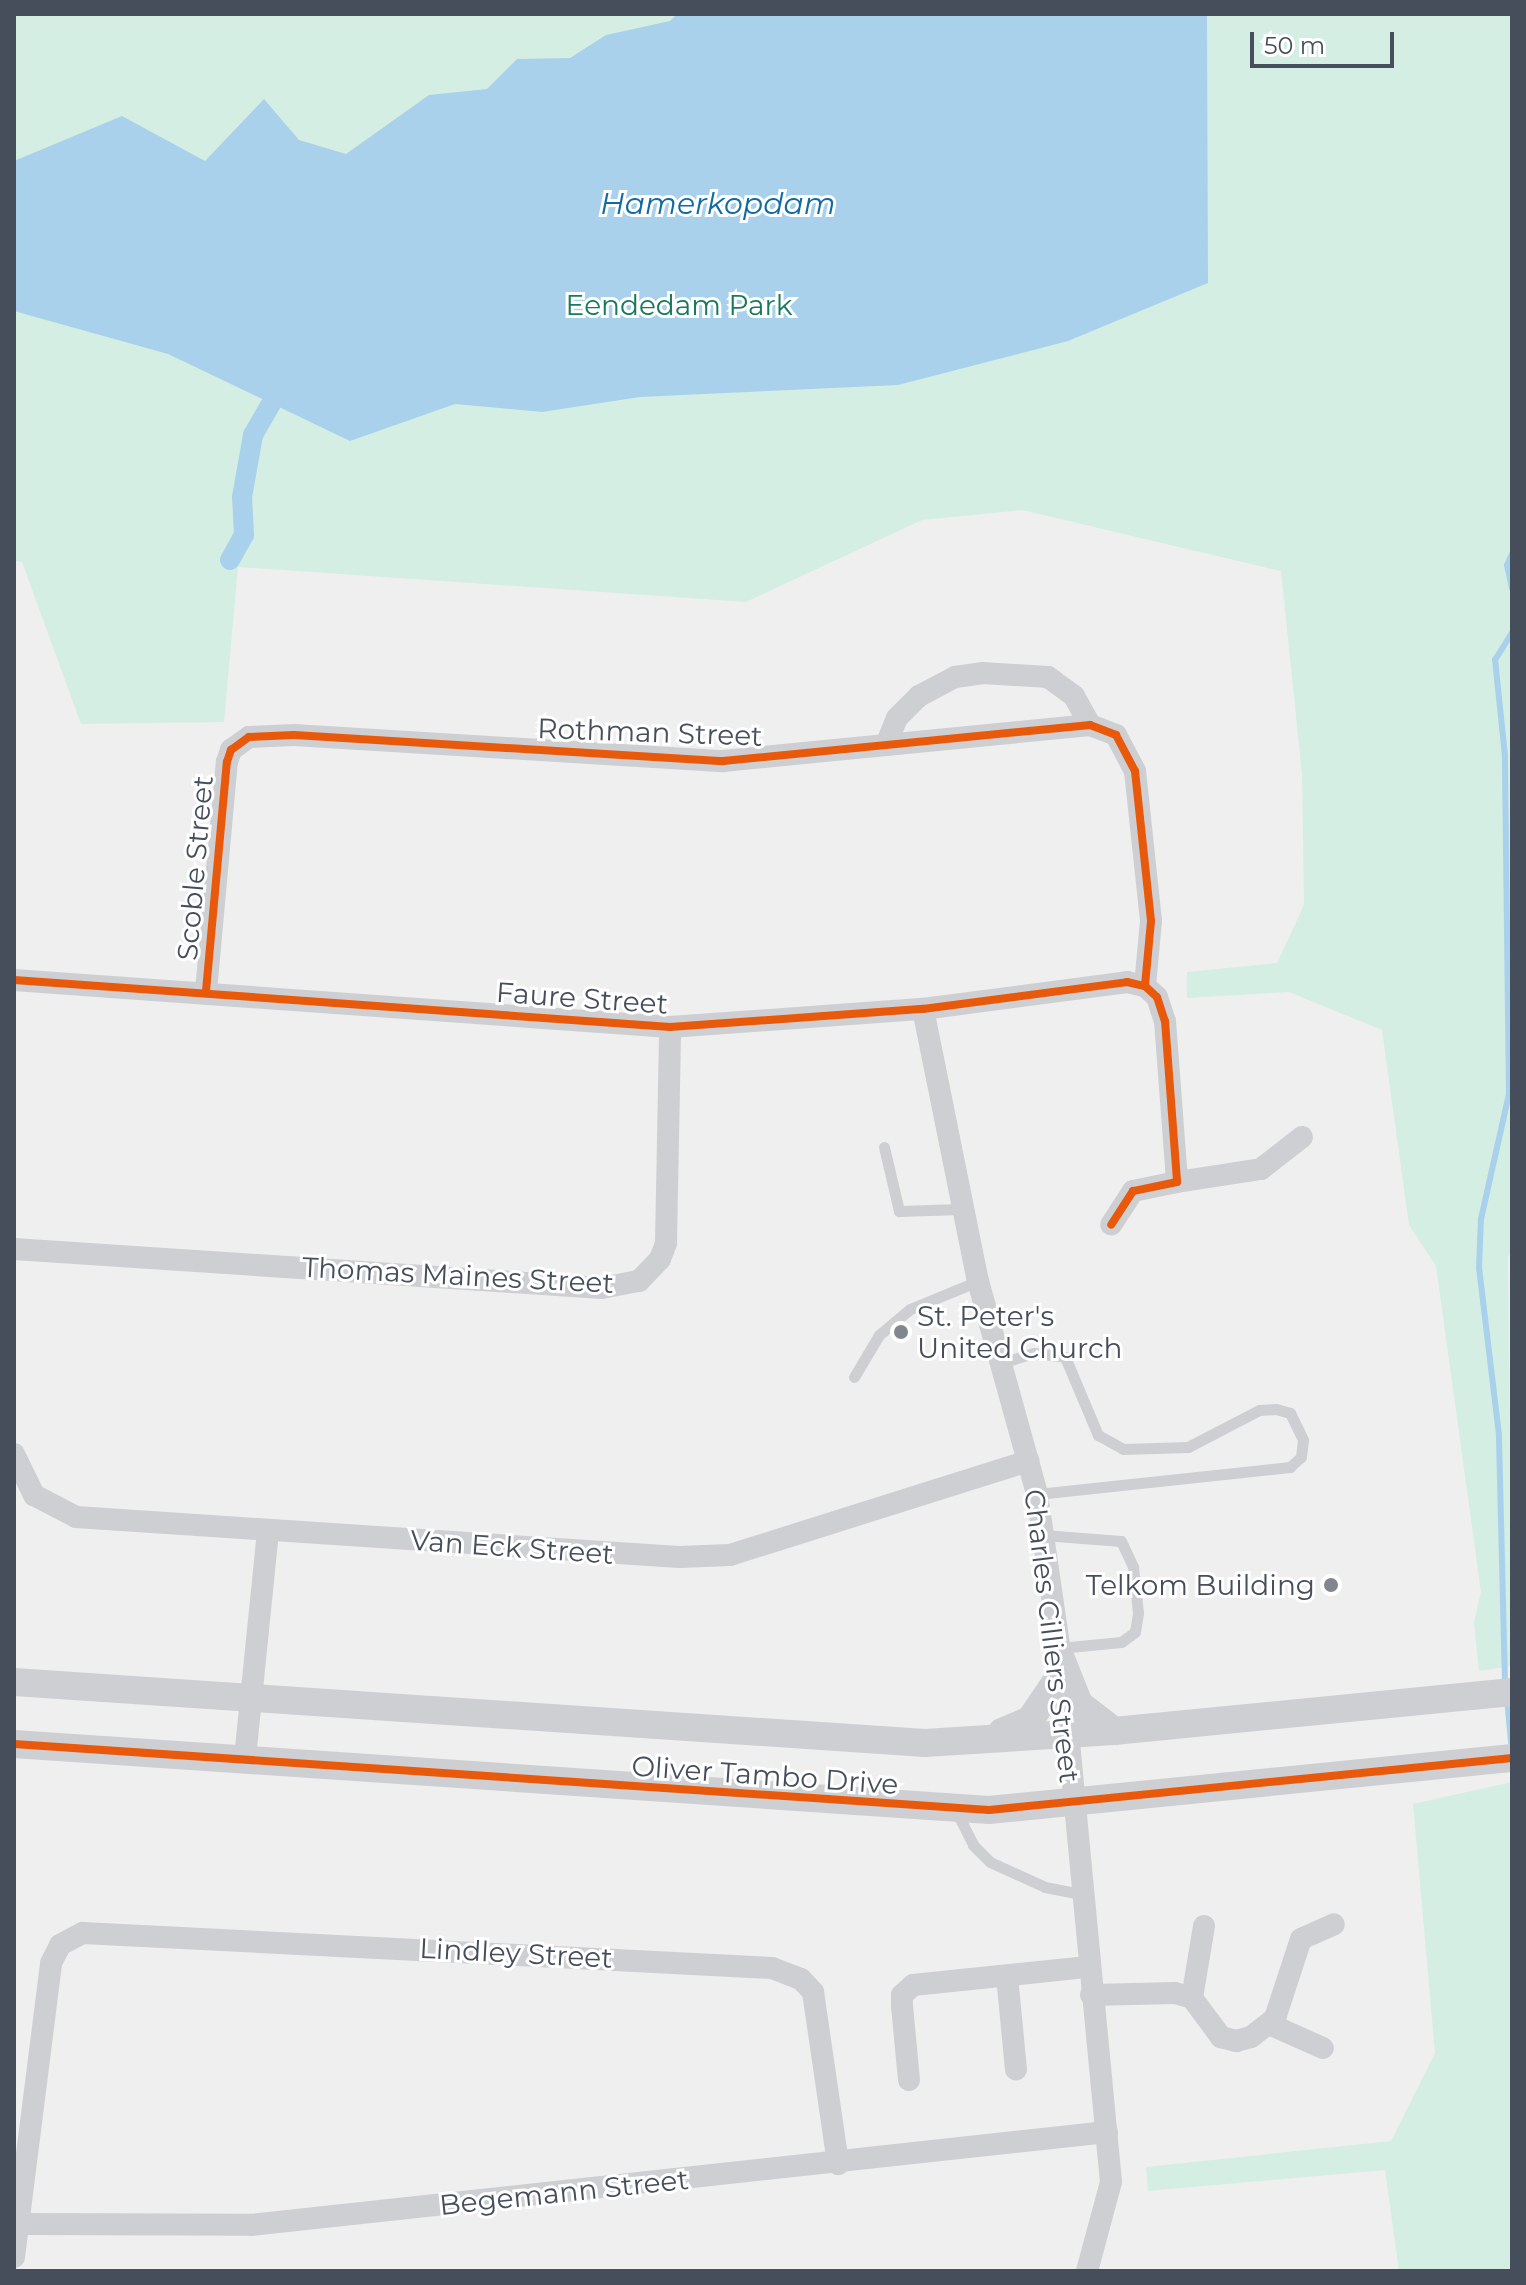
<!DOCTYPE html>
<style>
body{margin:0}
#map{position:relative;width:1526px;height:2285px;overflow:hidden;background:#f0efef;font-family:Montserrat,sans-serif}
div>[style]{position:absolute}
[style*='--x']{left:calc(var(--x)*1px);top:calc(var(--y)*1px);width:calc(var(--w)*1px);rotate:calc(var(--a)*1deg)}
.green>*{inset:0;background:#d4eee3}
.water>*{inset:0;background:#a9d1eb}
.stream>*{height:6px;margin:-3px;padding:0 3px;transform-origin:3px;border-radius:3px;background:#a9d1eb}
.canal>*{height:20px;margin:-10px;padding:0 10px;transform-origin:10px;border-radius:10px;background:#a9d1eb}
.service>*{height:11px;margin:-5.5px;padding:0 5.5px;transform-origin:5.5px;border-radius:5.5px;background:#cecfd2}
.minor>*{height:22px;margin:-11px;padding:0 11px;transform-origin:11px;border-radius:11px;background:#cecfd2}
.tertiary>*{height:28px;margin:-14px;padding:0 14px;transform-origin:14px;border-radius:14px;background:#cecfd2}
.cycleway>*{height:8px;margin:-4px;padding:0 4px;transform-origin:4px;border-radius:4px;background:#e8590c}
.dots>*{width:22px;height:22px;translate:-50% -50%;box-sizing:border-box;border:4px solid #fff;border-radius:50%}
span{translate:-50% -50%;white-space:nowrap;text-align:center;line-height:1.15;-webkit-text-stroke:6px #fff;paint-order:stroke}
.park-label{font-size:28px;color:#197a5b}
.street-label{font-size:28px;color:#474e5b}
.poi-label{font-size:28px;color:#474e5b}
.left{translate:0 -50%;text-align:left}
.right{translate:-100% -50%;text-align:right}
.water-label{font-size:30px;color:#106aa4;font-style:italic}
.frame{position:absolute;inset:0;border:16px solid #474e5b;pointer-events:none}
.scale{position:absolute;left:1250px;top:32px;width:144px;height:36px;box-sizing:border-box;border:4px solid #474e5b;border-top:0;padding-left:10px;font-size:24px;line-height:28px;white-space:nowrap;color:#474e5b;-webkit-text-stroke:6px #fff;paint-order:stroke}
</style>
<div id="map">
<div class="green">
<div style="clip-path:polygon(14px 14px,1512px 14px,1512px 1253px,1508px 1256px,1512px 1666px,1479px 1671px,1474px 1622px,1481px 1592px,1436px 1266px,1409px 1225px,1382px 1030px,1289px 992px,1187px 998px,1187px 972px,1277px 963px,1304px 905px,1302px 774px,1281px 571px,1022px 510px,922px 520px,746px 602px,238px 567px,224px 722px,81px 724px,22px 562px,14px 561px)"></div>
<div style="clip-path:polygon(1512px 1782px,1512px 2271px,1399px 2271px,1385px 2170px,1148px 2191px,1146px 2167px,1391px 2141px,1435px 2053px,1413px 1804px)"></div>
</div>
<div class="water">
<div style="clip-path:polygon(677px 14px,1207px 14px,1208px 283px,1068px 341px,898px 385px,640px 397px,542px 412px,455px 404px,350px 441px,168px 354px,14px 311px,14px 161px,122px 116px,205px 161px,264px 99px,299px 140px,346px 154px,429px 95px,487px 89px,517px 59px,570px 58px,606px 35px,670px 21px)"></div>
</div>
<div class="stream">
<div style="--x:1512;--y:554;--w:12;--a:114"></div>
<div style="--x:1507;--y:565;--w:24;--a:78"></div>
<div style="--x:1505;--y:1684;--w:249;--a:-91.4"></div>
<div style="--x:1499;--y:1435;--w:168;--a:-96.8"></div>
<div style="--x:1479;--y:1268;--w:49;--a:-87.7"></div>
<div style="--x:1481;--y:1219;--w:128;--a:-77.4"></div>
<div style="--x:1509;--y:1094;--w:338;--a:-90.7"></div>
<div style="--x:1505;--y:756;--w:97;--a:-95.9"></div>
<div style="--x:1495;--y:660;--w:32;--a:-58"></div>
<div style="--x:1507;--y:1699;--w:53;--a:84.6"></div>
</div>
<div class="canal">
<div style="--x:230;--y:560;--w:29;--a:-61"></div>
<div style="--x:244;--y:535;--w:38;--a:-93"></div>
<div style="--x:242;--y:497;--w:63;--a:-79.9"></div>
<div style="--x:253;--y:435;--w:36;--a:-60"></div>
</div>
<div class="service">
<div style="--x:884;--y:1147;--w:66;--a:76.8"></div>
<div style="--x:899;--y:1211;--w:62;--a:-1.8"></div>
<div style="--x:1001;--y:1363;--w:34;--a:-17"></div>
<div style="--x:1034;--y:1353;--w:31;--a:7"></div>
<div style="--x:1065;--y:1357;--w:85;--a:67.1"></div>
<div style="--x:1098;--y:1435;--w:29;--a:29"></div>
<div style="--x:1123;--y:1449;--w:65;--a:-1.8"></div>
<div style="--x:1188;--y:1447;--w:80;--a:-27.5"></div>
<div style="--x:1259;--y:1410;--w:17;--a:-3"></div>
<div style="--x:1276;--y:1409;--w:15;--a:16"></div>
<div style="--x:1290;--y:1413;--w:30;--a:64"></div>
<div style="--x:1303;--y:1440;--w:17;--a:97"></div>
<div style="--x:1301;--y:1457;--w:15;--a:138"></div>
<div style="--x:1290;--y:1467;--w:254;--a:173.9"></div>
<div style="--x:854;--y:1377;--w:49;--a:-59.2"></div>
<div style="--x:879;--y:1335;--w:40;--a:-40"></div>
<div style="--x:910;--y:1309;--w:74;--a:-22.4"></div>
<div style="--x:1043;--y:1535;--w:78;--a:4.4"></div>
<div style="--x:1121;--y:1541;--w:29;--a:65"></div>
<div style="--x:1133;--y:1567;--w:46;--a:83.8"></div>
<div style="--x:1138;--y:1613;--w:19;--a:99"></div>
<div style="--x:1135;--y:1632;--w:17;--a:144"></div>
<div style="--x:1121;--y:1642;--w:62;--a:174.5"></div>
<div style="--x:956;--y:1811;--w:38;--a:63"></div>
<div style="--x:973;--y:1845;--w:24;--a:45"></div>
<div style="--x:990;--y:1862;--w:60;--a:24.4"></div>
<div style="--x:1045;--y:1887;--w:37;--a:11"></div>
</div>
<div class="minor">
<div style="--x:886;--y:745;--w:29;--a:-68"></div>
<div style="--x:897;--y:718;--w:31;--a:-45"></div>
<div style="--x:919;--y:696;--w:41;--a:-27.8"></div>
<div style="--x:955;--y:677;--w:27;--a:-8"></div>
<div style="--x:982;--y:673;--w:66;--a:3.5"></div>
<div style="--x:1048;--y:677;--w:32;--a:36"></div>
<div style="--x:1074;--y:696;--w:33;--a:61"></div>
<div style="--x:14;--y:980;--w:658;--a:4.1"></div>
<div style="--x:670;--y:1027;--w:254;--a:-4.1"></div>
<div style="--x:923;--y:1009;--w:206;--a:-7.5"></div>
<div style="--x:1127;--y:982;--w:18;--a:13"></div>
<div style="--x:1145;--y:986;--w:16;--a:43"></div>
<div style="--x:1157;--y:997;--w:25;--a:72"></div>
<div style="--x:1165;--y:1021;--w:161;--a:85.7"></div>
<div style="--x:1177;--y:1182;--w:45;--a:168.4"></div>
<div style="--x:1133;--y:1191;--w:40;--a:122.9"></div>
<div style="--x:206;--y:991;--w:230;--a:-84.8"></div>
<div style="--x:227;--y:762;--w:13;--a:-72"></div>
<div style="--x:231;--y:750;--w:22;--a:-36"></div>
<div style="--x:249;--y:737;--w:45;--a:-2.5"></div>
<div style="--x:294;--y:735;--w:430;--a:3.5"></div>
<div style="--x:723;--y:761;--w:369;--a:-5.6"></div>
<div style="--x:1090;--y:725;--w:28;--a:21"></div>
<div style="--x:1116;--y:735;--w:41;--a:62.2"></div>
<div style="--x:1135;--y:771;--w:151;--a:83.9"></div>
<div style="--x:1151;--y:921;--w:65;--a:95.3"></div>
<div style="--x:923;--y:1009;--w:278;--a:78.6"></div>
<div style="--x:978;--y:1281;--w:221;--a:74.5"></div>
<div style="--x:1037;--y:1494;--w:166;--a:81.7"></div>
<div style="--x:1061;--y:1658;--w:526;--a:84.55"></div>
<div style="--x:1111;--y:2182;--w:92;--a:105.1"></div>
<div style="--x:1177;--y:1182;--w:85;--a:-8.8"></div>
<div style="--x:1261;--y:1169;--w:52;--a:-38"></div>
<div style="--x:14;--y:1249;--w:589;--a:3.79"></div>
<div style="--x:602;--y:1288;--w:38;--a:-11"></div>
<div style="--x:639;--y:1281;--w:30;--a:-46"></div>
<div style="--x:660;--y:1259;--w:17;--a:-69"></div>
<div style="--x:666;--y:1243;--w:216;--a:-88.9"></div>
<div style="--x:14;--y:1454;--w:46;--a:64"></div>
<div style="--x:34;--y:1495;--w:47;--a:27.6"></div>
<div style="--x:76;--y:1517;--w:604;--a:3.8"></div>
<div style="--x:679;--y:1557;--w:51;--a:-2.2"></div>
<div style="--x:730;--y:1555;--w:313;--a:-17.5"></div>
<div style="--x:245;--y:1758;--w:229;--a:-84.2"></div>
<div style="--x:1007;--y:1976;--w:94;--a:84.5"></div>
<div style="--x:1091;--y:1995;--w:84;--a:-1.4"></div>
<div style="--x:1175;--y:1993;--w:18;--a:16"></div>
<div style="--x:1192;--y:1998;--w:49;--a:53.4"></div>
<div style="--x:1221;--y:2037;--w:16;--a:15"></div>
<div style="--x:1236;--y:2041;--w:16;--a:-15"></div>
<div style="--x:1251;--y:2037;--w:31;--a:-38"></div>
<div style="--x:1275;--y:2018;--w:83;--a:-71.8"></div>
<div style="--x:1301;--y:1939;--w:36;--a:-24"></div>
<div style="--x:1192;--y:1998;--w:73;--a:-80.5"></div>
<div style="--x:1269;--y:2024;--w:59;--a:24"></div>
<div style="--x:909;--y:2080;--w:74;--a:-95.4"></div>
<div style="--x:902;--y:2006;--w:11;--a:-90"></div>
<div style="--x:902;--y:1995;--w:15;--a:-42"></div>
<div style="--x:913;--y:1985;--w:176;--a:-5.9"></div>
<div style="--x:20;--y:2224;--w:231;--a:0.2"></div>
<div style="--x:251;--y:2225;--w:861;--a:-6.2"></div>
<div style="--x:14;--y:2257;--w:296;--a:-82.8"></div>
<div style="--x:51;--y:1963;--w:20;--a:-63"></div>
<div style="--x:60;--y:1945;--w:26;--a:-28"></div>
<div style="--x:83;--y:1933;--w:690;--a:2.91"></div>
<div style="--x:772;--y:1968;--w:31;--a:21"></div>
<div style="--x:801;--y:1979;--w:18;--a:47"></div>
<div style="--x:813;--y:1992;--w:174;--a:81.7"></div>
</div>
<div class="tertiary">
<div style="--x:1061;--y:1659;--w:48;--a:68.2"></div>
<div style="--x:1079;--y:1704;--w:44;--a:37.6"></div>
<div style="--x:14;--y:1682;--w:913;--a:3.83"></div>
<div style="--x:925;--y:1743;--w:189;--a:-3.6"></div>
<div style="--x:1114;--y:1731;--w:400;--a:-5.6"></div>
<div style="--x:1002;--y:1732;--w:30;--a:-23"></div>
<div style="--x:1030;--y:1720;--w:57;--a:-55.8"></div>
<div style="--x:14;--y:1744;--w:977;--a:3.87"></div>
<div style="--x:989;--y:1810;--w:526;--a:-5.68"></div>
</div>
<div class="cycleway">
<div style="--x:14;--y:980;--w:658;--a:4.1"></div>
<div style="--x:670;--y:1027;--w:254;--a:-4.1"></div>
<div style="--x:923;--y:1009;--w:206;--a:-7.5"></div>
<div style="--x:1127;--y:982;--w:18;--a:13"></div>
<div style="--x:1145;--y:986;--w:16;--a:43"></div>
<div style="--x:1157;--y:997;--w:25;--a:72"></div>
<div style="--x:1165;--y:1021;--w:161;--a:85.7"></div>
<div style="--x:1177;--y:1182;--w:45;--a:168.4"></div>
<div style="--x:1133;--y:1191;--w:40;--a:122.9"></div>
<div style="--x:206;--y:991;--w:230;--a:-84.8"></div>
<div style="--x:227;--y:762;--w:13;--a:-72"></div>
<div style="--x:231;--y:750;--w:22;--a:-36"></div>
<div style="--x:249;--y:737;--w:45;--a:-2.5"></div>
<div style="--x:294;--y:735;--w:430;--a:3.5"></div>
<div style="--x:723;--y:761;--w:369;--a:-5.6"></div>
<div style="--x:1090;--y:725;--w:28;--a:21"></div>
<div style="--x:1116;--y:735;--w:41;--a:62.2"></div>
<div style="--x:1135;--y:771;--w:151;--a:83.9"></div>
<div style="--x:1151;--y:921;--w:65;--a:95.3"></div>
<div style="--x:14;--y:1744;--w:977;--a:3.87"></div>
<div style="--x:989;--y:1810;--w:526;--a:-5.68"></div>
</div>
<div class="dots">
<div style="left:901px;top:1332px;background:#82868f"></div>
<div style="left:1331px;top:1585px;background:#82868f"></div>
</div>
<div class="park-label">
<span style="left:679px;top:305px">Eendedam Park</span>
</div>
<div class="street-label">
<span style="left:650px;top:732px;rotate:2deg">Rothman Street</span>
<span style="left:195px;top:868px;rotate:-85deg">Scoble Street</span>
<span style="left:582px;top:998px;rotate:4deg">Faure Street</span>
<span style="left:458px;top:1275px;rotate:3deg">Thomas Maines Street</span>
<span style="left:512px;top:1547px;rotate:4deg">Van Eck Street</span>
<span style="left:1052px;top:1636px;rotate:83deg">Charles Cilliers Street</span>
<span style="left:765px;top:1775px;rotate:4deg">Oliver Tambo Drive</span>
<span style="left:516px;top:1953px;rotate:3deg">Lindley Street</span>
<span style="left:564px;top:2192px;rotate:-6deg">Begemann Street</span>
</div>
<div class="poi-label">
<span class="left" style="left:917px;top:1332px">St. Peter's<br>United Church</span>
<span class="right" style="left:1315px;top:1585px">Telkom Building</span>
</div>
<div class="water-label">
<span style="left:718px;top:204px">Hamerkopdam</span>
</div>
<div class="frame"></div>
<div class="scale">50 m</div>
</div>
